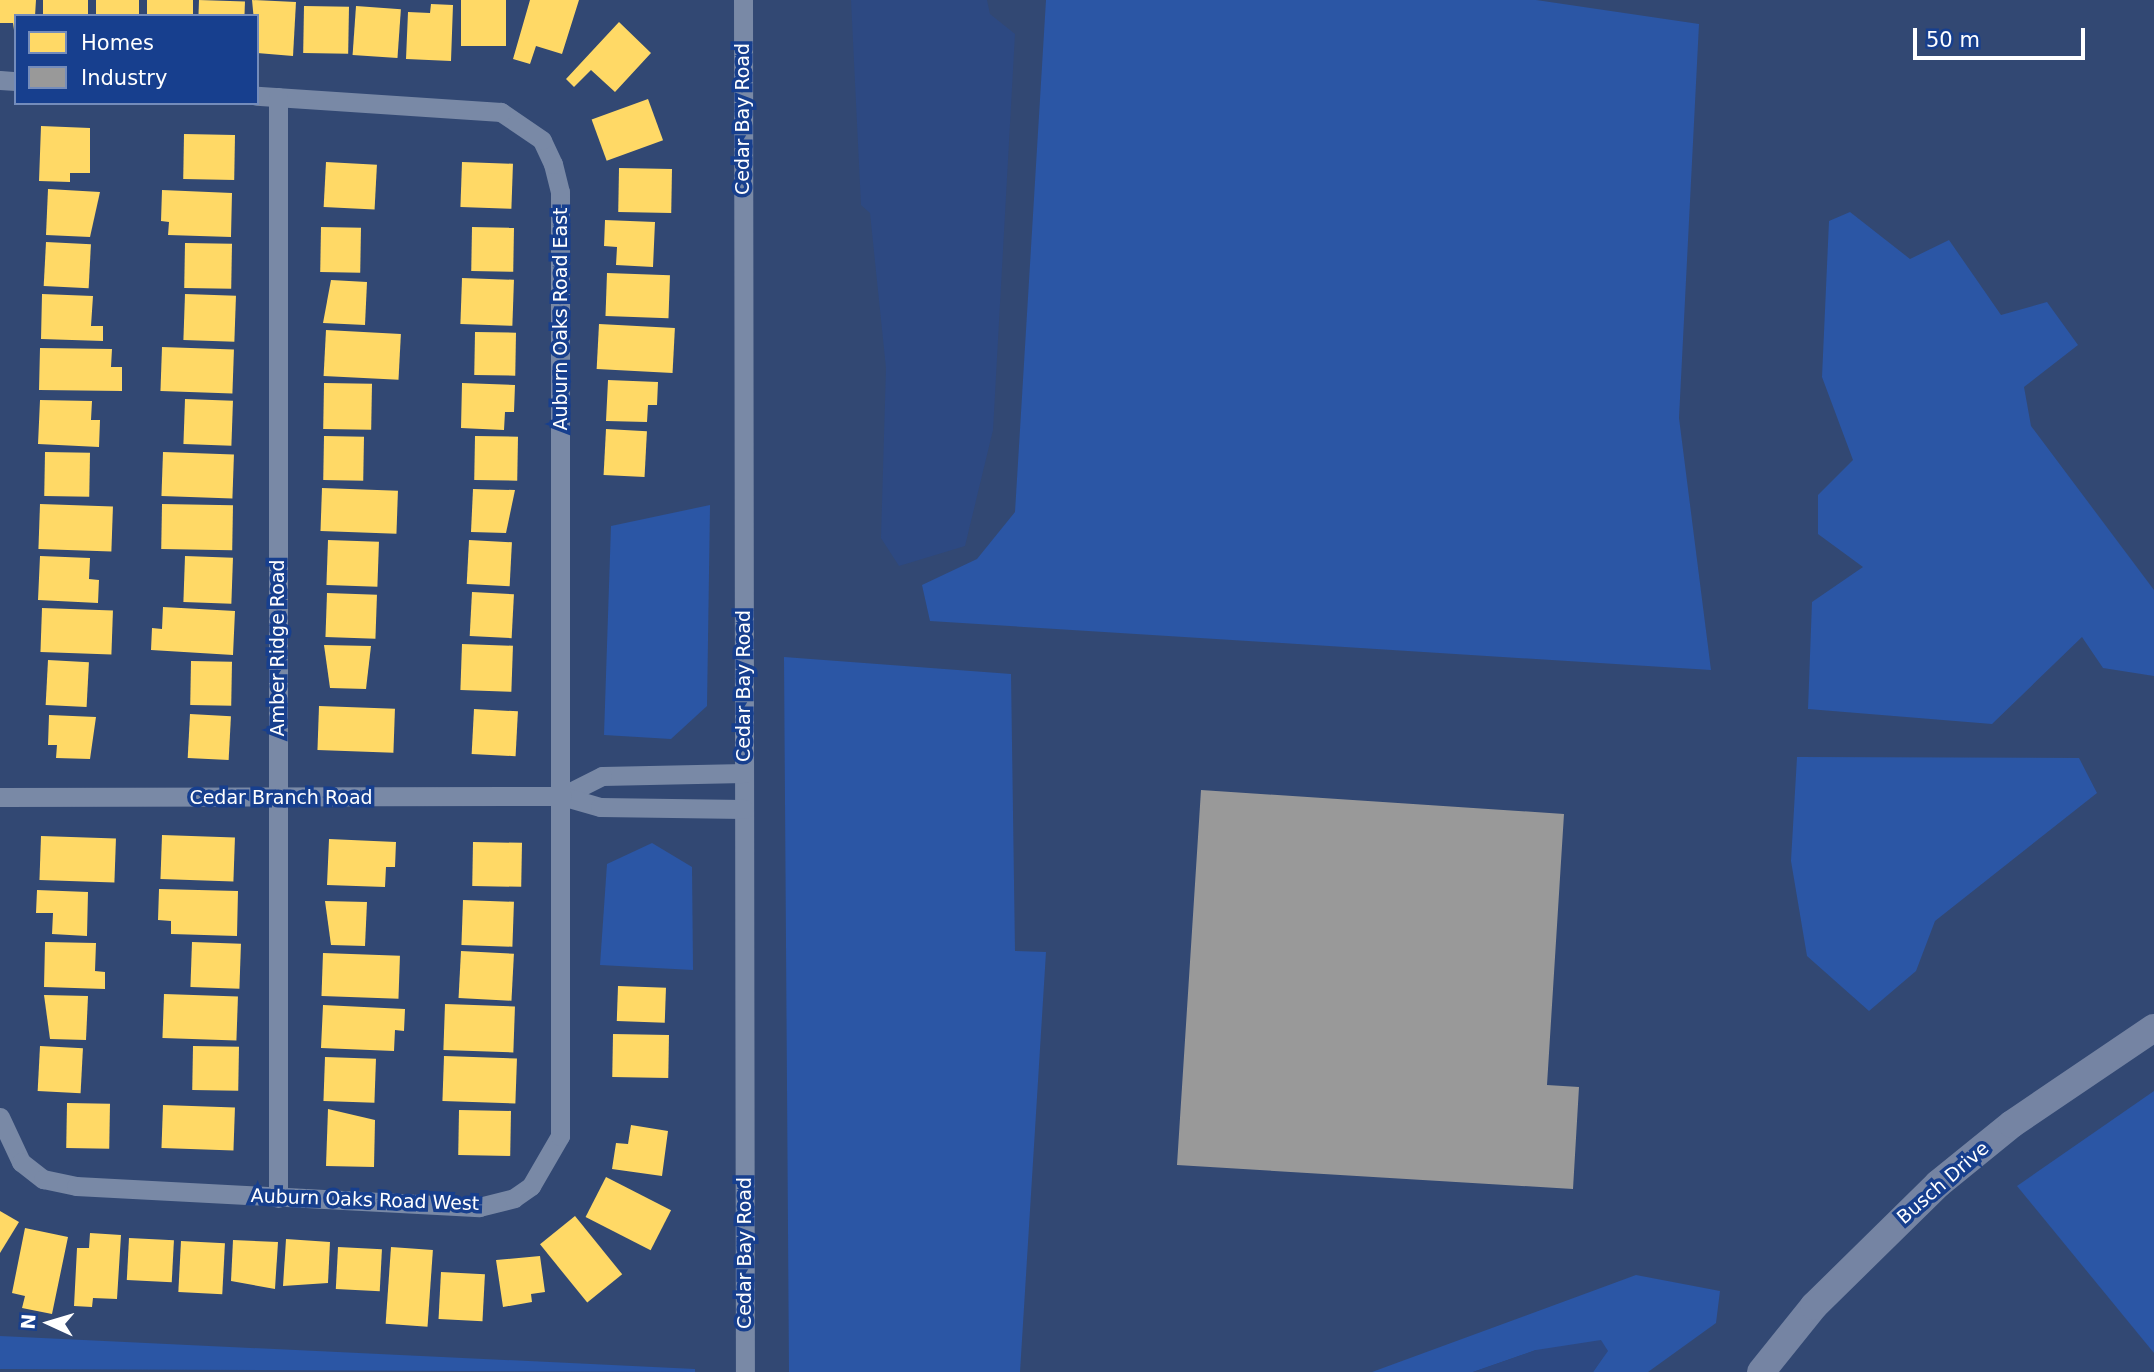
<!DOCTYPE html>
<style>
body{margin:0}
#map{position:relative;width:2154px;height:1372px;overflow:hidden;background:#324873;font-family:"DejaVu Sans",sans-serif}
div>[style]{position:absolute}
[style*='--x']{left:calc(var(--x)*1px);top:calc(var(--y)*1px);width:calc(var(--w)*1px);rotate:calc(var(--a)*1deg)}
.green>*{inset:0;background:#2b56a5}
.water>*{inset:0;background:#2d4982}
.homes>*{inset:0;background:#ffd966;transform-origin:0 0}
.industry>*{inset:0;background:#999}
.street>*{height:19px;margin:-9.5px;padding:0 9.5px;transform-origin:9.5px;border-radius:9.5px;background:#7989a6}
.secondary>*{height:28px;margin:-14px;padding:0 14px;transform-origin:14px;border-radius:14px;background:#7584a3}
span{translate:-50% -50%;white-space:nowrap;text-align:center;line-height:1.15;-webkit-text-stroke:7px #173f8e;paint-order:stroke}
.street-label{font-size:19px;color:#fff}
.legend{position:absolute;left:14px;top:14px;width:245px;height:91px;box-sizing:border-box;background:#173f8e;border:2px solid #748cbb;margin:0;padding:9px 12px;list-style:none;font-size:21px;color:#fff}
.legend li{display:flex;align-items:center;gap:14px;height:35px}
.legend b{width:35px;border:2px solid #748cbb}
.north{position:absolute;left:14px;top:1288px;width:70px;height:70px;-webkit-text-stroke:5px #173f8e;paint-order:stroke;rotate:274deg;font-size:19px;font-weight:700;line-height:28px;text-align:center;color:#fff}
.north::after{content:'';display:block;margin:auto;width:24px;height:32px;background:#fff;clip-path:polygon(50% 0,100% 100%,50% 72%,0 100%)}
.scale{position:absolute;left:1913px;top:28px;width:172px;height:32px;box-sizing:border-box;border:4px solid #fff;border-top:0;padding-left:9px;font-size:21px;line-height:24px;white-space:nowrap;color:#fff;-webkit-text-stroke:5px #173f8e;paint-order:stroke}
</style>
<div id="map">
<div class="green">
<div style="clip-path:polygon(1046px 0,1536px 0,1699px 24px,1679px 418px,1711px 670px,930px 621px,922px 585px,977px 559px,1015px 512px)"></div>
<div style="clip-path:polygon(1850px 212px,1910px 259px,1949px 240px,2001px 315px,2047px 302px,2078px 345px,2024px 387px,2031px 426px,2154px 590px,2154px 676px,2103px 668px,2082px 637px,1992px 724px,1808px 709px,1812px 602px,1863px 567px,1818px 534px,1818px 495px,1853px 460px,1822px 377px,1829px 221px)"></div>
<div style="clip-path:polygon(710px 505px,707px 706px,671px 739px,604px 735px,611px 526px)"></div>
<div style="clip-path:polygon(784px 657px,1011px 674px,1015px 951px,1046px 952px,1020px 1372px,789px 1372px)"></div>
<div style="clip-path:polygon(1797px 757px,2079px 758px,2097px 793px,1935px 921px,1916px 971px,1869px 1011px,1807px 956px,1791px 861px)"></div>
<div style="clip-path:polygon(652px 843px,692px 867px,693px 970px,600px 965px,607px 864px)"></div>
<div style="clip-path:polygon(2154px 1091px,2154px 1353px,2017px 1186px)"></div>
<div style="clip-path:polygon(1636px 1275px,1720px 1291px,1716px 1323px,1648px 1372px,1593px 1372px,1607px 1351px,1536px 1350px,1473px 1372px,1372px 1372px)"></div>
<div style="clip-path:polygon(0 1336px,695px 1369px,695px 1372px,0 1369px)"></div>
</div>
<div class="water">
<div style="clip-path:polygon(851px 0,987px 0,990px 14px,1015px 34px,993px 430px,965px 546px,899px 566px,881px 538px,886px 368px,870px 213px,861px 205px)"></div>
<div style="clip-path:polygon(1601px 1340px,1608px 1351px,1593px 1372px,1473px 1372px,1536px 1350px)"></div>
</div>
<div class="homes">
<div style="clip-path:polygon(0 0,36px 0,35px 16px,16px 16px,16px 44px,13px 23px,0 23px)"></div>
<div style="left:43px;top:0;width:45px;height:16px"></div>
<div style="left:96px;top:0;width:43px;height:16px"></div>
<div style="left:147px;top:0;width:46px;height:16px"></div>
<div style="left:199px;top:0;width:46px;height:16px;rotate:2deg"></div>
<div style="clip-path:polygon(252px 0,296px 2px,293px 56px,257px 53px)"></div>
<div style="left:461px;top:0;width:45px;height:46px"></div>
<div style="clip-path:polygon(530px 0,579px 0,562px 54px,536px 46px,530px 64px,513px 59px)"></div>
<div style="clip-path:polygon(431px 4px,453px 5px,451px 61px,406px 59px,408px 12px,430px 13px)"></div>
<div style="left:304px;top:6px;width:45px;height:47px;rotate:1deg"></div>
<div style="left:356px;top:6px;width:45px;height:49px;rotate:4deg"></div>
<div style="clip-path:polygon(619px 22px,651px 53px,615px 92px,591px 70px,574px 87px,566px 79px)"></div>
<div style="left:648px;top:99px;width:44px;height:60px;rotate:70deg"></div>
<div style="clip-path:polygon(41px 126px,90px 128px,90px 173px,70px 173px,70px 182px,39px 181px)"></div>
<div style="left:184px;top:134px;width:51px;height:45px;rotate:1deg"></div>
<div style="left:326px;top:162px;width:51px;height:45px;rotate:3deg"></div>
<div style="left:462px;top:162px;width:51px;height:45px;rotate:2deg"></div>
<div style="left:619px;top:168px;width:53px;height:44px;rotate:1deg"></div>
<div style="clip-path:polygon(48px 189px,100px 192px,90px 237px,46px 235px)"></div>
<div style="clip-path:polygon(162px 190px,232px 193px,231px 237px,168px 235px,169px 222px,161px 221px)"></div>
<div style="clip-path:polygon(605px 220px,655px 222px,653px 267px,616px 265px,617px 247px,604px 246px)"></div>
<div style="left:321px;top:227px;width:40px;height:45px;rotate:1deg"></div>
<div style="left:472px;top:227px;width:42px;height:44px;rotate:1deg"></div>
<div style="left:46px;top:242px;width:45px;height:44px;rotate:3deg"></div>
<div style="left:185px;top:243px;width:47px;height:45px;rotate:1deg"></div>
<div style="left:607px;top:273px;width:63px;height:43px;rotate:2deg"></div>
<div style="left:462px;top:278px;width:52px;height:46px;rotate:2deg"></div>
<div style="clip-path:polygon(331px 280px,367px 282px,365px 325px,323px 323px)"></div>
<div style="clip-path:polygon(42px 294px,93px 296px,91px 326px,103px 326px,103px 341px,41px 339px)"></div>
<div style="left:185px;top:294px;width:51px;height:46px;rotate:2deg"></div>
<div style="left:599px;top:324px;width:76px;height:45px;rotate:3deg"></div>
<div style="left:326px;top:330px;width:75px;height:46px;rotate:3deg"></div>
<div style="left:475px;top:332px;width:41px;height:43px;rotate:1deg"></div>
<div style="left:162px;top:347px;width:72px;height:44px;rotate:2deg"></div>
<div style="clip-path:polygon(40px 348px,112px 349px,111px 367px,122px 367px,122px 391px,39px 390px)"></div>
<div style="clip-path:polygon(608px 380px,658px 382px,657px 405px,648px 405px,647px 422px,606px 421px)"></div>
<div style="left:324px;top:383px;width:48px;height:46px;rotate:1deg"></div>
<div style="clip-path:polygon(462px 383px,515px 385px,514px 412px,505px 412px,504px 430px,461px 428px)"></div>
<div style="left:185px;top:399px;width:48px;height:45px;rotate:2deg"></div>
<div style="clip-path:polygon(40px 400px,92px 401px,91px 420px,100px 420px,99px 447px,38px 444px)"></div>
<div style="left:606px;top:429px;width:41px;height:46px;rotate:3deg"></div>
<div style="left:324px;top:436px;width:40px;height:44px;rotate:1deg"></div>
<div style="left:475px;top:436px;width:43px;height:44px;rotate:1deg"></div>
<div style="left:45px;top:452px;width:45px;height:44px;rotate:1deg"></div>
<div style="left:163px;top:452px;width:71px;height:44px;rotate:2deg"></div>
<div style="left:322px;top:488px;width:76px;height:43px;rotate:2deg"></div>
<div style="clip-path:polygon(473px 489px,515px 490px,506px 533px,471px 532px)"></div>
<div style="left:40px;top:504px;width:73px;height:45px;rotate:2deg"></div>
<div style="left:162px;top:504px;width:71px;height:45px;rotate:1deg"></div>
<div style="left:328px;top:540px;width:51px;height:45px;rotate:2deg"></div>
<div style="left:469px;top:540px;width:43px;height:44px;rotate:3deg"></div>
<div style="clip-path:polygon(40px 556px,90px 558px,89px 579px,99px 580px,98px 603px,38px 600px)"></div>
<div style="left:185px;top:556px;width:48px;height:46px;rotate:2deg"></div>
<div style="left:472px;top:592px;width:42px;height:44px;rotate:3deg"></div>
<div style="left:327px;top:593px;width:50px;height:44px;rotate:2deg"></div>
<div style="clip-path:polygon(163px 607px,235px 611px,233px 655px,151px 650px,152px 628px,162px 629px)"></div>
<div style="left:42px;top:608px;width:71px;height:44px;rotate:2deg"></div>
<div style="left:462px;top:644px;width:51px;height:46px;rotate:2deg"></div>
<div style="clip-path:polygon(324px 645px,371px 646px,366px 689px,330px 688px)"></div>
<div style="left:48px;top:660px;width:41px;height:45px;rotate:3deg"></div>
<div style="left:191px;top:661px;width:41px;height:44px;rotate:1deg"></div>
<div style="left:319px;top:706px;width:76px;height:44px;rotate:2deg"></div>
<div style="left:474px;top:709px;width:44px;height:45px;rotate:3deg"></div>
<div style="left:190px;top:714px;width:41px;height:44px;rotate:3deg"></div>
<div style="clip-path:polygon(49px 715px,96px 717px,90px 759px,56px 758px,57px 745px,48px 745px)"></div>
<div style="left:162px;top:835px;width:73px;height:44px;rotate:2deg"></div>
<div style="left:41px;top:836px;width:75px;height:44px;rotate:2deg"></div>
<div style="clip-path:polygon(329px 839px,396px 842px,395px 867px,386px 867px,385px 887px,327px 885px)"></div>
<div style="left:473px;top:842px;width:49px;height:44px;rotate:1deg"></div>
<div style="clip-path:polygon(159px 889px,238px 891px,237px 936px,171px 934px,171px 921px,158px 920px)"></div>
<div style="clip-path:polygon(37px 890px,88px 892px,87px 936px,52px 934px,53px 913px,36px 913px)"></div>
<div style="left:463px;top:900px;width:51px;height:45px;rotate:2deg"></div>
<div style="clip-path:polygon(325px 901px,367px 902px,365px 946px,331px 945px)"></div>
<div style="clip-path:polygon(45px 942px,96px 943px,95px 971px,105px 972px,105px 989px,44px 987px)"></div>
<div style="left:192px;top:942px;width:49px;height:45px;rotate:2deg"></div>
<div style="left:461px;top:951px;width:53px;height:47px;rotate:3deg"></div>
<div style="left:323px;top:953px;width:77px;height:43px;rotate:2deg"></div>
<div style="left:618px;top:986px;width:48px;height:35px;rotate:2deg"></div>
<div style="left:164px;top:994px;width:74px;height:44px;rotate:2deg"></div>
<div style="clip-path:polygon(44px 995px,88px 996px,86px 1040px,50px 1039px)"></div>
<div style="left:445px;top:1004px;width:70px;height:46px;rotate:2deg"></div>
<div style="clip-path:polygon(323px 1005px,405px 1009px,404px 1031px,395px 1030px,394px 1051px,321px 1048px)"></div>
<div style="left:613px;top:1034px;width:56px;height:43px;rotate:1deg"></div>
<div style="left:40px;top:1046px;width:43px;height:45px;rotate:3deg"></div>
<div style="left:193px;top:1046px;width:46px;height:44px;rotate:1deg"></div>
<div style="left:444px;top:1056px;width:73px;height:45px;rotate:2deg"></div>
<div style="left:325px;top:1057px;width:51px;height:44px;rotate:2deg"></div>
<div style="left:67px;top:1103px;width:43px;height:45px;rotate:1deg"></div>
<div style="left:163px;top:1105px;width:72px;height:43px;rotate:2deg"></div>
<div style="clip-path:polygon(328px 1109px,375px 1120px,374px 1167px,326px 1166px)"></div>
<div style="left:459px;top:1110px;width:52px;height:45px;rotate:1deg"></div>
<div style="clip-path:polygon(631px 1125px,668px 1131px,662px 1176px,612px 1169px,616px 1143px,628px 1144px)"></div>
<div style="left:606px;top:1177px;width:73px;height:45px;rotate:27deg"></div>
<div style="clip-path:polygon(0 1211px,19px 1222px,0 1253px)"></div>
<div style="left:575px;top:1216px;width:75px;height:45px;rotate:51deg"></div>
<div style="clip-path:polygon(25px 1228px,68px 1237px,52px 1314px,22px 1308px,25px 1296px,12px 1293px)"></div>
<div style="clip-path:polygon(90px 1233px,121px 1235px,117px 1299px,93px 1298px,92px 1307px,74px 1306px,77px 1248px,89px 1248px)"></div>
<div style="left:129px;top:1238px;width:45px;height:42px;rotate:3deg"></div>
<div style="clip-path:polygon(286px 1239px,330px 1242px,328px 1283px,283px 1286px)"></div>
<div style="clip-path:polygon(233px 1240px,278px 1242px,275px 1289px,231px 1281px)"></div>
<div style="left:181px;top:1241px;width:44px;height:51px;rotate:3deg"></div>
<div style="left:338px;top:1247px;width:44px;height:42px;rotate:3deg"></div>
<div style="left:391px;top:1247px;width:42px;height:77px;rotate:4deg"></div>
<div style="clip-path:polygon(540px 1256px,545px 1292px,531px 1294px,532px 1302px,503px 1307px,496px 1260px)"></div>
<div style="left:441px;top:1272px;width:44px;height:47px;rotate:3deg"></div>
</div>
<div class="industry">
<div style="clip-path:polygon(1201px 790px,1564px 814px,1547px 1085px,1579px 1087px,1573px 1189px,1177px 1165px)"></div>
</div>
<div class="street">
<div style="--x:743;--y:0;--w:1372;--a:89.92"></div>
<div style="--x:0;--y:80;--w:16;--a:4"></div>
<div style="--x:744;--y:773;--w:142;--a:178.8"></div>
<div style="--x:602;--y:776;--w:45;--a:153.4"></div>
<div style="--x:562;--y:796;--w:40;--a:16"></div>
<div style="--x:600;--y:807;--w:144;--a:0.8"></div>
<div style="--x:0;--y:797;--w:562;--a:-0.1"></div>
<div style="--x:0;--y:1117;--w:50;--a:65"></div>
<div style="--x:21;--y:1162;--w:28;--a:38"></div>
<div style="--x:43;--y:1179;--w:34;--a:12"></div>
<div style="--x:76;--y:1186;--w:404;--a:3"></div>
<div style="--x:479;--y:1207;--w:36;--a:-14"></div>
<div style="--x:514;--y:1198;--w:21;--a:-35"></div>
<div style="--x:531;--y:1186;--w:58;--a:-59.9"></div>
<div style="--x:560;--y:1136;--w:944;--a:-90"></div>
<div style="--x:560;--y:192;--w:29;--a:-104"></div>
<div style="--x:553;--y:164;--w:26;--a:-115"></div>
<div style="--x:542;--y:140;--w:50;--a:-145.7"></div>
<div style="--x:501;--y:112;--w:245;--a:-176.2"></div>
<div style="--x:278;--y:1198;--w:1101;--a:-90"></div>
</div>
<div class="secondary">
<div style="--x:1761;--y:1372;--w:85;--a:-51.2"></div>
<div style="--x:1814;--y:1306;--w:174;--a:-44.5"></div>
<div style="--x:1938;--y:1184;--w:95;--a:-39"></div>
<div style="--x:2012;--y:1124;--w:171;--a:-34.1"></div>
</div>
<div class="street-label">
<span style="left:743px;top:119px;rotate:-90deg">Cedar Bay Road</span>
<span style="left:561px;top:319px;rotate:-90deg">Auburn Oaks Road East</span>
<span style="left:278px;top:648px;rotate:-90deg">Amber Ridge Road</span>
<span style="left:744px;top:686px;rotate:-90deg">Cedar Bay Road</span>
<span style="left:281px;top:798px">Cedar Branch Road</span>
<span style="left:1943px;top:1183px;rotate:-41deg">Busch Drive</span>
<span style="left:365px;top:1200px;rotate:2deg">Auburn Oaks Road West</span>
<span style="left:745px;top:1253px;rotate:-90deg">Cedar Bay Road</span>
</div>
<ul class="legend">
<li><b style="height:19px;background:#ffd966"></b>Homes</li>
<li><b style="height:19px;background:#999"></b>Industry</li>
</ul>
<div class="north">N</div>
<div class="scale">50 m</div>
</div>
